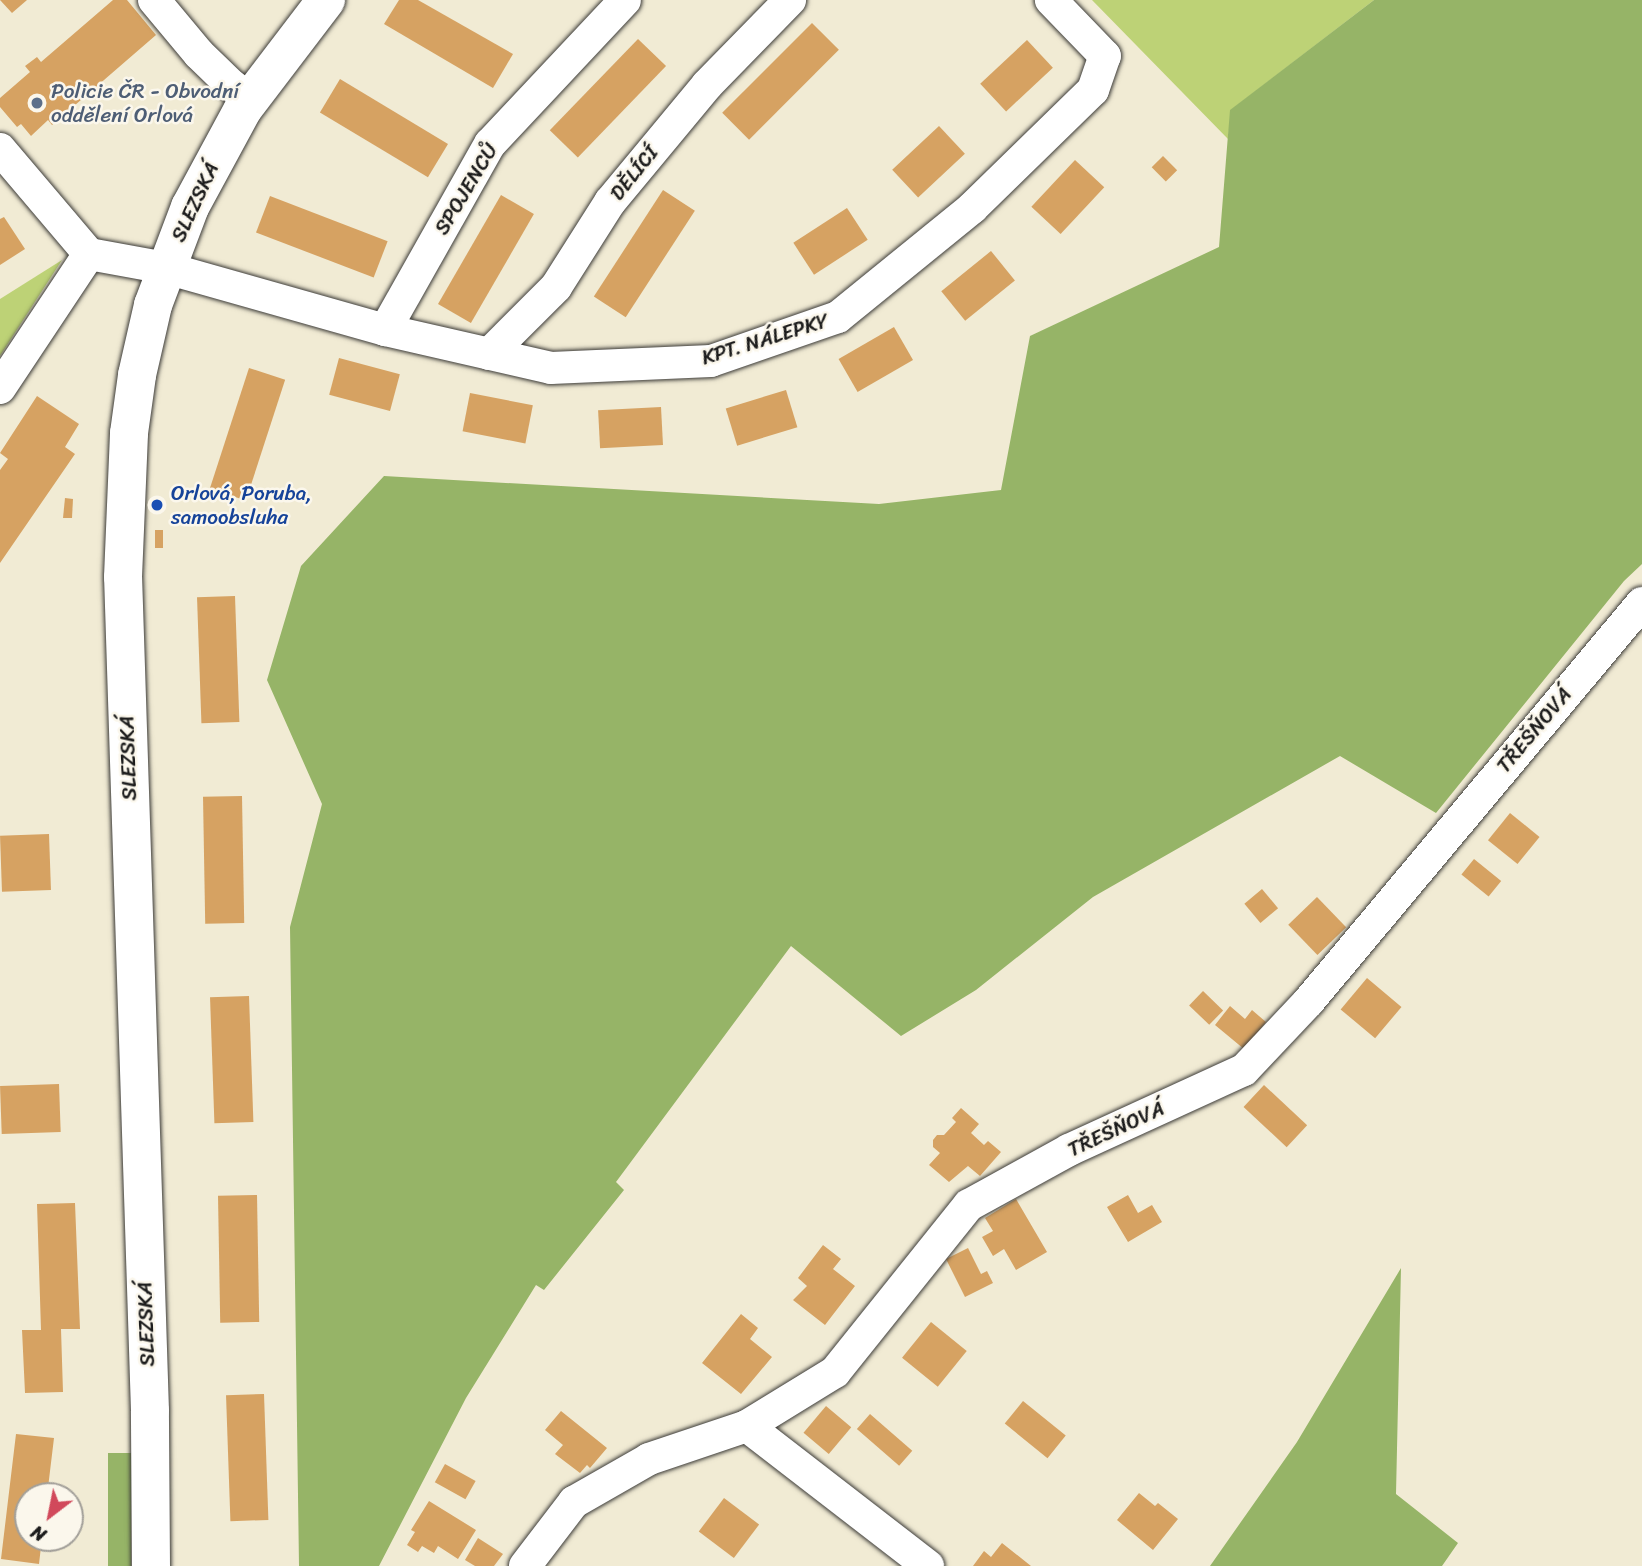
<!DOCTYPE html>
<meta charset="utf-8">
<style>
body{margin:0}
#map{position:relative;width:1642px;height:1566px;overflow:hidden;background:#f1ebd4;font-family:Sriracha,sans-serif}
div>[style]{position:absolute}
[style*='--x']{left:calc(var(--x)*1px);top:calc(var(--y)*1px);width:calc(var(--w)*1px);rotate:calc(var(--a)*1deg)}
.green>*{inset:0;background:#bdd276}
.forest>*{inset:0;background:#96b467;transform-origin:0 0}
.building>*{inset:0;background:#d6a262;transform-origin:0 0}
.roads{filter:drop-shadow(0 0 2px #3c3b38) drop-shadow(0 0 2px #3c3b38)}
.street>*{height:32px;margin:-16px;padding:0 16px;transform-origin:16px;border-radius:16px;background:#fff}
.secondary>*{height:38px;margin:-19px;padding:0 19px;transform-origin:19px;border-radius:19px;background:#fff}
.dots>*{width:19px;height:19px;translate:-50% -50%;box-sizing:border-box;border:4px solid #fbf7ec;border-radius:50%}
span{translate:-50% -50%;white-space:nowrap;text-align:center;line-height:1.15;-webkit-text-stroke:5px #fbf7ec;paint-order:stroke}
.service-label{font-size:21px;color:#4e5e75}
.left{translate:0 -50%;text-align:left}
.street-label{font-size:21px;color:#1c1c1c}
.transit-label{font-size:21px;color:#164399}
.north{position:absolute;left:14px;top:1482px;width:70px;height:70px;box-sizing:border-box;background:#fbf7ec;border:2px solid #a29f99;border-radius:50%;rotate:212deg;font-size:19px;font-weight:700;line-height:28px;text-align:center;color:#1c1c1c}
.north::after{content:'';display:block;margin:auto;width:24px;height:32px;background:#d1495b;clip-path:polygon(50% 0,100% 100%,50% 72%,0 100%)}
</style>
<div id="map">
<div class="green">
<div style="clip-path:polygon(1092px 0,1374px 0,1231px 110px,1228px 139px)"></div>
<div style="clip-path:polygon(62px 260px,0 356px,0 299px)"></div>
</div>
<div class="forest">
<div style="clip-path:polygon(1374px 0,1642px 0,1642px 564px,1624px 581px,1436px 813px,1340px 756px,1093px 897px,976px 990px,901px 1036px,791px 946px,616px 1182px,624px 1190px,544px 1290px,536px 1285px,466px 1398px,379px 1566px,299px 1566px,290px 927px,322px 804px,267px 680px,301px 566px,384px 476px,879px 504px,1001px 490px,1030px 336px,1219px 247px,1230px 110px)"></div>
<div style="clip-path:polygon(1401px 1268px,1396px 1494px,1458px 1543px,1442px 1566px,1210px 1566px,1297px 1442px)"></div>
<div style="left:108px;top:1453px;width:23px;height:113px"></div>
</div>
<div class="building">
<div style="clip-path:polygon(0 0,27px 0,12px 13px)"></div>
<div style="clip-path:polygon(113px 0,127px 0,156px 35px,52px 125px,48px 120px,31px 136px,21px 124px,17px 127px,0 107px,0 98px,30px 72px,25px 66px,37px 57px,41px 62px)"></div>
<div style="clip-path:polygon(399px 0,418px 0,513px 54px,493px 88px,384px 24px)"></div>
<div style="left:812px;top:23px;width:38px;height:127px;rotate:45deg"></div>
<div style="left:638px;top:39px;width:39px;height:127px;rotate:44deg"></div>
<div style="left:1027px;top:40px;width:38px;height:64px;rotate:47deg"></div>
<div style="left:340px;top:79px;width:126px;height:39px;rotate:31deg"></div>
<div style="left:939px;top:126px;width:38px;height:64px;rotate:47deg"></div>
<div style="left:1163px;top:156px;width:20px;height:16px;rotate:45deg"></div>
<div style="left:1075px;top:160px;width:40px;height:64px;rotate:43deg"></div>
<div style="left:663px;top:190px;width:38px;height:127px;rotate:33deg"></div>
<div style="left:501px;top:195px;width:38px;height:126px;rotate:30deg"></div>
<div style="left:270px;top:196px;width:126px;height:39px;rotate:21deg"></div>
<div style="left:847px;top:208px;width:38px;height:64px;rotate:57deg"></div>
<div style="clip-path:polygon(4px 217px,25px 249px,0 265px,0 219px)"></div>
<div style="left:991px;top:251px;width:38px;height:64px;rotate:51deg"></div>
<div style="left:894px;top:327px;width:38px;height:64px;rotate:60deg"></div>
<div style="left:339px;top:358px;width:63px;height:38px;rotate:15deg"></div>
<div style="left:249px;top:368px;width:38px;height:127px;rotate:18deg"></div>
<div style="left:786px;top:390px;width:39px;height:63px;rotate:73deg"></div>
<div style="left:470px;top:393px;width:64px;height:39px;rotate:11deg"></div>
<div style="clip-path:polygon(37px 396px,79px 424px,65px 447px,75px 454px,0 563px,0 470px,8px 459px,0 453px)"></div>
<div style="left:661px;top:407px;width:38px;height:63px;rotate:87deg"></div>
<div style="clip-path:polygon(65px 498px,73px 499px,72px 518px,63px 518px)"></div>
<div style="left:155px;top:530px;width:8px;height:18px"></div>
<div style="left:235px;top:596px;width:126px;height:38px;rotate:88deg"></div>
<div style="left:242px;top:796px;width:127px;height:39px;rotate:89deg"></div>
<div style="left:1510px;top:813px;width:38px;height:35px;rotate:39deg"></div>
<div style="left:49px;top:834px;width:56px;height:49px;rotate:88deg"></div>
<div style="left:1474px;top:859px;width:35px;height:20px;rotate:39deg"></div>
<div style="left:1262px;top:889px;width:25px;height:23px;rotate:50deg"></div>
<div style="left:1317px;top:897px;width:42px;height:40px;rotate:46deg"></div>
<div style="left:1367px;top:978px;width:45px;height:41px;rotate:40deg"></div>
<div style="left:1203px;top:991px;width:28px;height:20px;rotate:44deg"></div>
<div style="left:249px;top:996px;width:126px;height:39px;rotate:88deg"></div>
<div style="clip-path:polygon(1230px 1006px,1245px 1019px,1252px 1010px,1266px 1022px,1244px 1049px,1215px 1025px)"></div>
<div style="left:59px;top:1084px;width:48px;height:59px;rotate:88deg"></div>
<div style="left:1264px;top:1085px;width:59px;height:30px;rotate:43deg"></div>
<div style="clip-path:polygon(961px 1108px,979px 1124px,971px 1133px,984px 1145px,988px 1141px,1001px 1152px,980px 1176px,968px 1166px,949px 1182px,929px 1165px,940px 1153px,933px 1147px,933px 1140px,937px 1135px,944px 1135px,956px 1122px,952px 1118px)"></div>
<div style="left:257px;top:1195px;width:127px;height:39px;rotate:89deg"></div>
<div style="clip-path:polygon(1128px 1195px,1138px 1213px,1152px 1205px,1162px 1222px,1128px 1242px,1107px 1207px)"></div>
<div style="clip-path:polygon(1016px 1199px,1047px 1252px,1016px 1270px,1004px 1249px,993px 1256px,982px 1237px,993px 1231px,985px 1218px)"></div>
<div style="clip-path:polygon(75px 1203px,80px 1329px,61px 1329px,63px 1392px,25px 1393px,22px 1330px,41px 1330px,37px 1204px)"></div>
<div style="clip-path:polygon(823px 1245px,841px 1259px,833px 1269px,855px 1286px,825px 1325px,793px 1300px,807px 1286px,798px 1278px)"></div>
<div style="clip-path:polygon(968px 1248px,981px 1274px,987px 1271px,993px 1283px,965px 1297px,946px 1259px)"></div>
<div style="clip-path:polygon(741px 1314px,758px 1328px,750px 1339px,772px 1357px,741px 1394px,702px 1363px)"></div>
<div style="left:931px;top:1322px;width:46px;height:46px;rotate:39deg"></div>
<div style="left:264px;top:1394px;width:126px;height:38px;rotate:88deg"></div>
<div style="left:1023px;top:1401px;width:55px;height:29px;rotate:39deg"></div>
<div style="left:826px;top:1406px;width:33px;height:35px;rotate:40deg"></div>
<div style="clip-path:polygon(561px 1411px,607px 1448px,590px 1468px,587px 1465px,580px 1473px,555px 1454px,563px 1445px,545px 1430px)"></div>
<div style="left:870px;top:1414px;width:56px;height:20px;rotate:41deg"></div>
<div style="clip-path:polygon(16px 1434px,54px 1438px,47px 1496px,28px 1496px,28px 1538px,42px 1538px,39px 1564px,1px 1559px)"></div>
<div style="left:445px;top:1464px;width:35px;height:21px;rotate:29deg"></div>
<div style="clip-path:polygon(1139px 1493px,1155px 1506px,1158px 1503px,1178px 1519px,1153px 1550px,1117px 1520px)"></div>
<div style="left:724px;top:1498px;width:44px;height:42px;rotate:37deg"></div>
<div style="clip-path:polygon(429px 1501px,476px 1530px,458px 1559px,438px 1546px,434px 1553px,422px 1546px,418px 1552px,407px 1545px,415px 1532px,411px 1530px)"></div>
<div style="clip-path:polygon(478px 1538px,503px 1554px,494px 1566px,475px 1566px,465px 1560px)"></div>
<div style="clip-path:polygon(1002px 1543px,1031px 1566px,973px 1566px,984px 1551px,991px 1557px)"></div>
</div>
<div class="roads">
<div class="street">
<div style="--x:154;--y:0;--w:70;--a:50.2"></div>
<div style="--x:199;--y:54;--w:45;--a:44.1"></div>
<div style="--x:231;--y:85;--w:24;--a:36"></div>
<div style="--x:0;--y:149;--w:138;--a:49.7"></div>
<div style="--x:89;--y:254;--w:78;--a:10.3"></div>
<div style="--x:166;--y:268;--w:228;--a:15.8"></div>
<div style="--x:385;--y:330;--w:170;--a:12.9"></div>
<div style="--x:551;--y:368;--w:160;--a:-2.5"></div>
<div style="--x:711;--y:361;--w:134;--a:-19.1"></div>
<div style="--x:838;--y:317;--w:173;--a:-39.1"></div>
<div style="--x:972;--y:208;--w:169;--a:-44.3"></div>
<div style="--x:1093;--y:90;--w:36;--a:-71"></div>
<div style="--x:1105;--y:56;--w:78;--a:-134"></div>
<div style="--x:385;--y:330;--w:214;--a:-60.6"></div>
<div style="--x:490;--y:144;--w:197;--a:-46.8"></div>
<div style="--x:489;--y:354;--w:95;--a:-45"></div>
<div style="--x:556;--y:287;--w:101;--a:-57.6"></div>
<div style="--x:610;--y:202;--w:152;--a:-50.3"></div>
<div style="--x:707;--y:85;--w:119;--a:-45.7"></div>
<div style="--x:0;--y:388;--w:161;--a:-56.4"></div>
<div style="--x:747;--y:1426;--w:229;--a:37.7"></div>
<div style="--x:525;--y:1566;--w:81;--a:-52.6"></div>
<div style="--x:574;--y:1502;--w:86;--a:-29.8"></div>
<div style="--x:649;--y:1459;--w:103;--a:-18.6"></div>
<div style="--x:747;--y:1426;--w:103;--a:-31.5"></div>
<div style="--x:835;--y:1372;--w:214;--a:-51.3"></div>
<div style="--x:969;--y:1205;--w:114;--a:-28.8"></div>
<div style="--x:1069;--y:1150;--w:192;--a:-24.6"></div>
<div style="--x:1244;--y:1070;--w:95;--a:-46.7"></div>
<div style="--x:1309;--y:1001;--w:519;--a:-50.08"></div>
</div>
<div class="secondary">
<div style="--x:151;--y:1566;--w:155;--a:-90.4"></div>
<div style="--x:150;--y:1411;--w:834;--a:-91.85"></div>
<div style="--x:123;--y:577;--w:144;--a:-87.6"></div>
<div style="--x:129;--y:433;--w:59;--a:-82.1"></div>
<div style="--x:137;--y:375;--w:72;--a:-77.1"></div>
<div style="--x:153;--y:305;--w:105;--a:-69.3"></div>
<div style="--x:190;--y:207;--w:111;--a:-61.6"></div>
<div style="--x:243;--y:109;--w:137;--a:-52.7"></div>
</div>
</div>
<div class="dots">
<div style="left:37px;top:103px;background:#5c6f8a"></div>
<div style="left:157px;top:505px;background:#1a4fb4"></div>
</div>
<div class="service-label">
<span class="left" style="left:51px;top:103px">Policie ČR - Obvodní<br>oddělení Orlová</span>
</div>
<div class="street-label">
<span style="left:634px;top:173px;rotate:-51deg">DĚLÍCÍ</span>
<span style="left:466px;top:189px;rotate:-59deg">SPOJENCŮ</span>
<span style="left:195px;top:202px;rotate:-65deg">SLEZSKÁ</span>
<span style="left:765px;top:339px;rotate:-17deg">KPT. NÁLEPKY</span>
<span style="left:1534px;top:730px;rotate:-50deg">TŘEŠŇOVÁ</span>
<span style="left:128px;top:758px;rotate:-92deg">SLEZSKÁ</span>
<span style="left:1116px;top:1129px;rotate:-25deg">TŘEŠŇOVÁ</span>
<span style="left:146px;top:1324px;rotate:-92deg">SLEZSKÁ</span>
</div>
<div class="transit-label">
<span class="left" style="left:171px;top:505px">Orlová, Poruba,<br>samoobsluha</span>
</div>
<div class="north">N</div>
</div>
